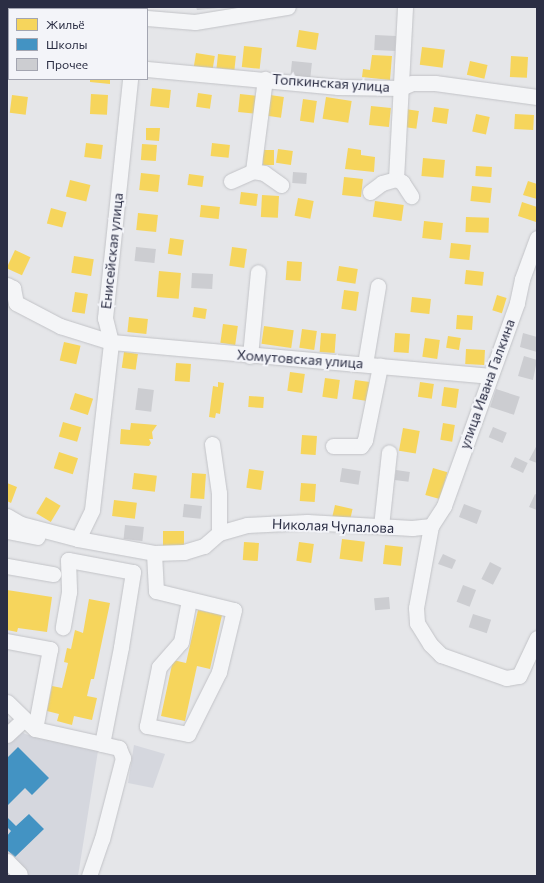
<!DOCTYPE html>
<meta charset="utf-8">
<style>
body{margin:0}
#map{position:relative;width:544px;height:883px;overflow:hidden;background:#e5e6e9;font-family:Commissioner,sans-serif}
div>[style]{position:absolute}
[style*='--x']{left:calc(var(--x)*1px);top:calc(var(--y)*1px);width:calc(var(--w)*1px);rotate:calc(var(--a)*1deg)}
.built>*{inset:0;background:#d5d7de}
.homes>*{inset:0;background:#f6d55c;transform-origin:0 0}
.schools>*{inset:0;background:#4393c3}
.building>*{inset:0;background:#cccdd1;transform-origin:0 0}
.roads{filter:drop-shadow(0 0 1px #c2c3c7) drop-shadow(0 0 1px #c2c3c7)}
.minor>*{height:15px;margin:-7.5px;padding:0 7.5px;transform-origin:7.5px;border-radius:7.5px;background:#f4f5f7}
span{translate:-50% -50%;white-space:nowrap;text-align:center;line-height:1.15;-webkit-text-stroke:4px #f3f4f9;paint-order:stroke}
.street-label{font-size:14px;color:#2b2e44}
.frame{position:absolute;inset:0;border:8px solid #2b2e44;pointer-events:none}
.legend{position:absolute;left:8px;top:8px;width:140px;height:72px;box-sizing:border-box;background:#f3f4f9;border:1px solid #a3a5b1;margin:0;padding:5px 7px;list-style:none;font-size:12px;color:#2b2e44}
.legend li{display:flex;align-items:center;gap:8px;height:20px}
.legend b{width:20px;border:1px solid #a3a5b1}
</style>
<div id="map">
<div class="built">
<div style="clip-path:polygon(7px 717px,25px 734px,98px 751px,78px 876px,7px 876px)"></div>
<div style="clip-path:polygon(134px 745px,165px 754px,153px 788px,128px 783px)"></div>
</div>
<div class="homes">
<div style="left:299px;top:30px;width:20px;height:17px;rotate:9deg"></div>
<div style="left:7px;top:41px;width:2px;height:16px"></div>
<div style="left:244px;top:46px;width:18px;height:21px;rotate:6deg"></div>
<div style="left:422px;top:47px;width:23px;height:18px;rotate:7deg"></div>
<div style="left:196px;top:53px;width:19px;height:16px;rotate:9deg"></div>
<div style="left:218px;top:54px;width:18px;height:14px;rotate:6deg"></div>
<div style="clip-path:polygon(372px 55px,392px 56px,390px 80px,362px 77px,363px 69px,370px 70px)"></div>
<div style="left:511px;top:56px;width:17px;height:21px;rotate:3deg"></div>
<div style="left:470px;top:61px;width:18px;height:14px;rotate:13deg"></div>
<div style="clip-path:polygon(90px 79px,110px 79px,110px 84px,90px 82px)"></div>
<div style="left:152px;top:88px;width:19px;height:18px;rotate:6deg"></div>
<div style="left:198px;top:93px;width:14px;height:14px;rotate:8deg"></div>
<div style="left:91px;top:94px;width:17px;height:20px;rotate:3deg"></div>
<div style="left:240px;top:94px;width:18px;height:18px;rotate:6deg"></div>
<div style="left:12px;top:95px;width:16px;height:18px;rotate:7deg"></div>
<div style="left:270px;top:95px;width:14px;height:21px;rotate:8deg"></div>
<div style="left:326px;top:97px;width:26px;height:22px;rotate:9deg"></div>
<div style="left:303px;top:99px;width:14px;height:22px;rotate:8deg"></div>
<div style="left:371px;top:106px;width:20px;height:19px;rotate:6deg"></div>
<div style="left:434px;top:107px;width:15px;height:15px;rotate:8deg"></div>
<div style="left:405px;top:109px;width:14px;height:18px;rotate:8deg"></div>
<div style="left:476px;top:114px;width:14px;height:18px;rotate:12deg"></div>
<div style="left:515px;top:114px;width:19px;height:15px;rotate:3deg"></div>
<div style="clip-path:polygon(146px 128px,160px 128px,159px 141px,146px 140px)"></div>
<div style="left:86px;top:143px;width:17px;height:14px;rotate:7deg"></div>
<div style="left:212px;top:143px;width:18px;height:13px;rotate:6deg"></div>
<div style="left:142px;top:144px;width:15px;height:16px;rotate:4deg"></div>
<div style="clip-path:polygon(348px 148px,361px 150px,361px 155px,375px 157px,374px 172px,345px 169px)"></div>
<div style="left:278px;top:149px;width:15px;height:14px;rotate:8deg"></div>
<div style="left:263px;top:150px;width:11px;height:15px"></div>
<div style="left:423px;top:158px;width:22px;height:18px;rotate:5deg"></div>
<div style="left:476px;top:166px;width:16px;height:10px;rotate:4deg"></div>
<div style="left:141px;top:173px;width:19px;height:17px;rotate:6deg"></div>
<div style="left:189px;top:174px;width:15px;height:11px;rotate:8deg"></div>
<div style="left:344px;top:177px;width:19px;height:18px;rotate:6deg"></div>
<div style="left:70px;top:180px;width:21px;height:17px;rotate:14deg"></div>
<div style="clip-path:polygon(528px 181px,537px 184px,537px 199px,523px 195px)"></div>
<div style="left:472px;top:186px;width:20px;height:15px;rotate:6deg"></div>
<div style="left:241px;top:192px;width:17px;height:12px;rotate:7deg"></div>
<div style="left:262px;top:195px;width:17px;height:22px;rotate:3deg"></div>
<div style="left:298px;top:198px;width:16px;height:18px;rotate:11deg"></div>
<div style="left:375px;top:201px;width:29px;height:16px;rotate:8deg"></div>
<div style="clip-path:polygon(522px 202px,537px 207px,536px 222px,518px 216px)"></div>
<div style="left:201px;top:205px;width:19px;height:12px;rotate:6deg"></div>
<div style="left:51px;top:208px;width:16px;height:16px;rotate:15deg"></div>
<div style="left:138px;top:213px;width:20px;height:17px;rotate:6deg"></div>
<div style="left:466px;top:217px;width:23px;height:15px;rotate:2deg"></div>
<div style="left:424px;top:221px;width:19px;height:17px;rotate:6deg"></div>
<div style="left:170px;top:238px;width:14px;height:16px;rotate:8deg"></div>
<div style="left:451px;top:243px;width:20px;height:15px;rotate:6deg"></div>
<div style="left:232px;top:247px;width:15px;height:19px;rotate:8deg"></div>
<div style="left:15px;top:250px;width:17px;height:20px;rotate:25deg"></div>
<div style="left:74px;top:256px;width:20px;height:17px;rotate:9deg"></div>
<div style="left:287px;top:261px;width:15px;height:19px;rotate:4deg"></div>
<div style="left:339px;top:266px;width:19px;height:15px;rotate:9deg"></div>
<div style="left:466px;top:270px;width:18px;height:14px;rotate:6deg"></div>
<div style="left:159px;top:271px;width:22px;height:26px;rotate:5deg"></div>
<div style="left:344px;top:290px;width:15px;height:19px;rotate:8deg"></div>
<div style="left:75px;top:292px;width:13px;height:20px;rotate:9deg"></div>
<div style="left:497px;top:295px;width:10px;height:16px;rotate:17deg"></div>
<div style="left:412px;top:297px;width:19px;height:15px;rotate:6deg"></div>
<div style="left:194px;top:307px;width:13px;height:10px;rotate:9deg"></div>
<div style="left:457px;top:315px;width:16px;height:14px;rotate:4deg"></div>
<div style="left:129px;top:317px;width:19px;height:15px;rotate:6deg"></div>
<div style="left:223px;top:324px;width:15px;height:19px;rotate:8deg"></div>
<div style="left:264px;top:326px;width:30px;height:18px;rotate:8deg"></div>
<div style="left:302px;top:329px;width:15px;height:19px;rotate:8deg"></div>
<div style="left:321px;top:333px;width:15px;height:19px;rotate:4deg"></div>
<div style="left:395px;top:333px;width:15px;height:19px;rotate:4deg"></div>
<div style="left:448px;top:336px;width:13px;height:12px;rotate:9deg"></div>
<div style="left:425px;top:338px;width:15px;height:19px;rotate:8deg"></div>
<div style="left:64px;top:342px;width:17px;height:19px;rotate:13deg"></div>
<div style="left:466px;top:349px;width:19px;height:15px;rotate:3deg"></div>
<div style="left:124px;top:352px;width:14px;height:16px;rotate:8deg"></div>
<div style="left:176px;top:363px;width:15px;height:18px;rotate:4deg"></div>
<div style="left:290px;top:372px;width:15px;height:19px;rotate:8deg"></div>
<div style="left:325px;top:378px;width:15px;height:19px;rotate:8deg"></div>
<div style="left:355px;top:380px;width:15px;height:19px;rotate:8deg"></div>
<div style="clip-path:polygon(218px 382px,224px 383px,220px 414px,216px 413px,215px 418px,209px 417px,213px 386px,218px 387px)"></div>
<div style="left:420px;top:382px;width:14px;height:15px;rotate:8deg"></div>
<div style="left:444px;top:387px;width:15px;height:19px;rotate:8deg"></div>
<div style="left:75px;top:393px;width:19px;height:17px;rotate:18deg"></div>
<div style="left:249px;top:396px;width:15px;height:11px;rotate:4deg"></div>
<div style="left:63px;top:422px;width:19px;height:15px;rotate:16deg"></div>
<div style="clip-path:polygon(131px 423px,157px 425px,152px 432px,153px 439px,149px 439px,151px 443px,149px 446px,120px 444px,121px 429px,130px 430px)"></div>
<div style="left:443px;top:423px;width:12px;height:17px;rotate:9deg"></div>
<div style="left:403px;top:428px;width:17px;height:23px;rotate:10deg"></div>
<div style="left:302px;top:435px;width:15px;height:19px;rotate:4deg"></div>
<div style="left:59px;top:452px;width:20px;height:17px;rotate:18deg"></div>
<div style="left:433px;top:468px;width:15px;height:28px;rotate:16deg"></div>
<div style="left:249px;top:469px;width:15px;height:19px;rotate:8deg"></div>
<div style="left:134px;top:473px;width:23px;height:16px;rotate:7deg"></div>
<div style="left:192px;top:473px;width:14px;height:25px;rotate:4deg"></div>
<div style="clip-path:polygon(7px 483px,17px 487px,11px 503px,7px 501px)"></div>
<div style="left:301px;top:483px;width:15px;height:18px;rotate:4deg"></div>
<div style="left:46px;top:497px;width:17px;height:19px;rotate:31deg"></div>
<div style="left:114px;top:500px;width:23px;height:16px;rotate:7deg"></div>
<div style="left:335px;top:505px;width:18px;height:14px;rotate:13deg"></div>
<div style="left:163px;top:531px;width:21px;height:17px"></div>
<div style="left:342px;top:539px;width:23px;height:20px;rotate:7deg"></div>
<div style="left:244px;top:542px;width:15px;height:18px;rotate:4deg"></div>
<div style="left:299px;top:542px;width:15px;height:19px;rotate:8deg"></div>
<div style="left:385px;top:545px;width:18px;height:19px;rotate:6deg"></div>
<div style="clip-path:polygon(7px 590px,52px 597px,47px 632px,18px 628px,17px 632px,7px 630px)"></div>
<div style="clip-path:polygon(89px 599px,110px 603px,94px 679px,91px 679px,87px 696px,97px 698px,92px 720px,74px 716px,72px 725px,57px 721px,59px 714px,47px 711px,52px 686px,62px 688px,68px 663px,64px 662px,67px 648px,71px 649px,75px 630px,83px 633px)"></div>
<div style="clip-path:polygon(198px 610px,222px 615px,210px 669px,197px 666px,185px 721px,161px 716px,173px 660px,186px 663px)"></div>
</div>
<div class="schools">
<div style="clip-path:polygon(18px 747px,49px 778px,32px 795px,25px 788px,7px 806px,7px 758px)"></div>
<div style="clip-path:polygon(29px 814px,44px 829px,15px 857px,7px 850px,7px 836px,11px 831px,7px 827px,7px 817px,16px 826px)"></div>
</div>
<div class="building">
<div style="clip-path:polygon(196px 7px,219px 7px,219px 8px,197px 10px)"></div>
<div style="left:375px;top:35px;width:21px;height:15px;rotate:3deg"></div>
<div style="left:292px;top:61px;width:20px;height:15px;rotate:6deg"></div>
<div style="left:293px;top:172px;width:14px;height:11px;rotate:4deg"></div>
<div style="left:136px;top:247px;width:20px;height:14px;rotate:6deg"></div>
<div style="left:192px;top:273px;width:21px;height:15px;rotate:3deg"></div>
<div style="clip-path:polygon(523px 333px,537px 337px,537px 352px,520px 347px)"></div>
<div style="clip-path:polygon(524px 356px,537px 360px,533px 380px,518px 376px)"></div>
<div style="left:138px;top:388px;width:16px;height:22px;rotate:7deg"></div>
<div style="left:496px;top:389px;width:25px;height:19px;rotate:18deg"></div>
<div style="left:493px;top:427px;width:15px;height:11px;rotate:23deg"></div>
<div style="clip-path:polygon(537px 445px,537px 463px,529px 460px)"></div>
<div style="left:515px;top:457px;width:14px;height:11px;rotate:25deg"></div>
<div style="left:342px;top:468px;width:19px;height:14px;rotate:9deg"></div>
<div style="left:396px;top:470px;width:14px;height:10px;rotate:8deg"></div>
<div style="clip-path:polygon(535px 494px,537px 495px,537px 510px,529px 507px)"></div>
<div style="left:184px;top:504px;width:18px;height:13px;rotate:6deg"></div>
<div style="left:464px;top:504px;width:19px;height:14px;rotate:21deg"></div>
<div style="left:125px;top:525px;width:19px;height:14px;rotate:6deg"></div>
<div style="clip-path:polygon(443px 554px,456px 560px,452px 569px,438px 564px)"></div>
<div style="left:490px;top:562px;width:13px;height:19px;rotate:27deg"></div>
<div style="left:463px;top:585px;width:14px;height:18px;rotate:21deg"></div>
<div style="left:389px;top:597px;width:12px;height:15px;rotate:85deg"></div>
<div style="left:473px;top:614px;width:19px;height:14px;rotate:18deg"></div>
</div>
<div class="roads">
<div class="minor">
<div style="--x:48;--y:7;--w:19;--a:6"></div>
<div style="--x:136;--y:9;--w:2;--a:-63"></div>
<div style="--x:147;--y:18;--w:48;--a:4.8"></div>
<div style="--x:195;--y:22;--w:94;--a:-9.2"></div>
<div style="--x:147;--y:69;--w:192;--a:5.4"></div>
<div style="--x:338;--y:87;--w:63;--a:0.9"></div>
<div style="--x:401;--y:88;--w:12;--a:-24"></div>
<div style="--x:412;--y:83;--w:23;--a:0"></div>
<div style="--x:435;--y:83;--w:103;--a:7.8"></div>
<div style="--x:253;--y:171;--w:93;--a:-82.6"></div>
<div style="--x:396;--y:179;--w:172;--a:-87"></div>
<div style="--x:231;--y:181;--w:24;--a:-24"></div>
<div style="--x:253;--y:171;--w:11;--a:10"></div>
<div style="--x:264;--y:173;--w:21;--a:35"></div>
<div style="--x:370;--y:192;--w:15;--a:-37"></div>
<div style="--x:382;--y:183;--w:15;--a:-16"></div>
<div style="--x:396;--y:179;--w:7;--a:27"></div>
<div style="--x:402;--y:182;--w:17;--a:57"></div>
<div style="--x:537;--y:238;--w:44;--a:110.1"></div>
<div style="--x:522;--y:279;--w:25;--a:102"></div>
<div style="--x:517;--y:303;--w:216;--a:109.8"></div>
<div style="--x:444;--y:506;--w:24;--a:123"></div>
<div style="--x:431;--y:526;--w:83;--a:100.4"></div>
<div style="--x:416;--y:608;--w:15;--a:86"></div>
<div style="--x:417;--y:623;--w:25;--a:58"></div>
<div style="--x:430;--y:644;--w:16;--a:45"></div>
<div style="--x:441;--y:655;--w:69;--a:19.5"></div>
<div style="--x:506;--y:678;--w:13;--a:-9"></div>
<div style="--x:519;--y:676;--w:42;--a:-64.7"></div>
<div style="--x:7;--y:285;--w:7;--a:27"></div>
<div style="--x:13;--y:288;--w:15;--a:79"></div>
<div style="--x:16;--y:303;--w:50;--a:27.6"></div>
<div style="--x:60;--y:326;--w:53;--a:17.4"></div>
<div style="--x:111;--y:342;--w:380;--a:5.1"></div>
<div style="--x:250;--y:356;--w:84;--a:-84.6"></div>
<div style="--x:365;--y:364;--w:79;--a:-80.5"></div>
<div style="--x:212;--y:444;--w:49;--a:81.9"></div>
<div style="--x:219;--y:493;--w:40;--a:90"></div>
<div style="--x:333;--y:446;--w:28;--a:0"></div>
<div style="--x:361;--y:446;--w:7;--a:-56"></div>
<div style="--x:365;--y:440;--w:76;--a:-78.5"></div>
<div style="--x:7;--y:516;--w:16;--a:30"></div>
<div style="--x:21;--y:524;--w:59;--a:14.7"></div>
<div style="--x:78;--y:539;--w:77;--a:10.4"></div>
<div style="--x:154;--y:553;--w:30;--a:-2"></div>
<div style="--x:184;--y:552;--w:21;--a:-17"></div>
<div style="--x:204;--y:546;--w:20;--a:-41"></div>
<div style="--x:219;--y:533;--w:29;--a:-16"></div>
<div style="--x:247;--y:525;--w:60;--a:-2.9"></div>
<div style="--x:307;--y:522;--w:105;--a:3.3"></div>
<div style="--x:412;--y:528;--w:19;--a:-6"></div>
<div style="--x:381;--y:526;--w:74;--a:-83.8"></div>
<div style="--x:7;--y:531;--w:31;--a:11"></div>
<div style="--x:78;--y:539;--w:32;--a:-64"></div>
<div style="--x:92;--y:510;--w:169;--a:-83.5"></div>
<div style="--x:111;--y:342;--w:25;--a:-104"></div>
<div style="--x:105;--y:318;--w:240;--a:-84"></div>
<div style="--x:154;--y:553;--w:38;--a:87"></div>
<div style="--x:156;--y:591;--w:80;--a:13.7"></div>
<div style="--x:234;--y:610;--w:64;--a:103.6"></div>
<div style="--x:219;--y:672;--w:69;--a:116.6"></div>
<div style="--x:188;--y:734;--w:42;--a:-169"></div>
<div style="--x:147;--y:726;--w:60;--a:-78.5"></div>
<div style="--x:159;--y:667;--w:33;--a:-49"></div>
<div style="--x:181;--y:642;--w:43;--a:-79.2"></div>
<div style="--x:7;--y:566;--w:47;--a:9.9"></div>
<div style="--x:7;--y:641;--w:44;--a:10.5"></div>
<div style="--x:50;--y:649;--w:81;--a:100.6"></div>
<div style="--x:7;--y:702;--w:39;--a:44"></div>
<div style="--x:35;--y:729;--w:69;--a:12.6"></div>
<div style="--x:102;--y:744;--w:99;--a:-78.9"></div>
<div style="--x:121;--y:647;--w:76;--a:-80.9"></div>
<div style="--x:133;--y:572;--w:66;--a:-169.5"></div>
<div style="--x:68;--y:560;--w:32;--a:88"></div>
<div style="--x:69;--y:592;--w:36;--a:100"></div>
<div style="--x:7;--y:735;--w:23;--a:-43"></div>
<div style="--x:7;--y:861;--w:18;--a:45"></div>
<div style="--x:89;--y:876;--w:39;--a:-71"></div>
<div style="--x:102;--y:839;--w:84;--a:-75.5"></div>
<div style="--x:123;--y:758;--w:11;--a:-112"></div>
<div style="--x:119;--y:748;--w:17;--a:-167"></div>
</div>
</div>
<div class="street-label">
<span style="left:331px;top:83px;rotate:4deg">Топкинская улица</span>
<span style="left:112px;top:251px;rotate:-84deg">Енисейская улица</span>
<span style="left:300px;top:359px;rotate:4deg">Хомутовская улица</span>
<span style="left:487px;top:384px;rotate:-70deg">улица Ивана Галкина</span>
<span style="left:333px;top:526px;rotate:2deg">Николая Чупалова</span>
</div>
<div class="frame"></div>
<ul class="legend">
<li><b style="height:11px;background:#f6d55c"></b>Жильё</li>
<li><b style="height:11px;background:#4393c3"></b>Школы</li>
<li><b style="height:11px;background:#cccdd1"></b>Прочее</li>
</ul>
</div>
